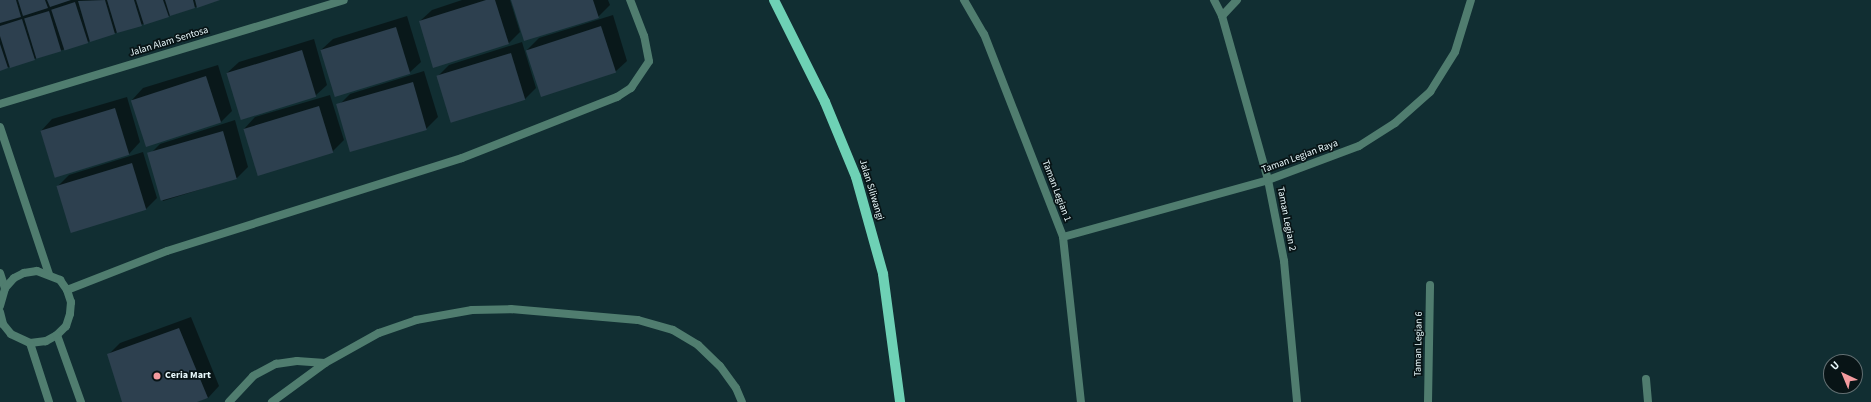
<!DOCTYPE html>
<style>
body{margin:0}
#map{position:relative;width:1871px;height:402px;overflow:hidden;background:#112e32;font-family:"Source Sans 3",sans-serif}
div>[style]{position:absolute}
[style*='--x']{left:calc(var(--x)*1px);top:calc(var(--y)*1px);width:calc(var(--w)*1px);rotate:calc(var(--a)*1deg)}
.shadow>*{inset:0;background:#0007}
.building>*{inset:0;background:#2d404f;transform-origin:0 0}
.minor>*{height:8px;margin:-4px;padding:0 4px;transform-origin:4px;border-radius:4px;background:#507d6f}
.primary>*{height:10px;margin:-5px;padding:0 5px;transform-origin:5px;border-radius:5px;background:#6ed1b5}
.dots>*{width:11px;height:11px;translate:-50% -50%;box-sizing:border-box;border:2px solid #081416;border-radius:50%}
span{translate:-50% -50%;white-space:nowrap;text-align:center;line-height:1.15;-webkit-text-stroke:3.5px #081416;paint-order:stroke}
.street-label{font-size:10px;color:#e8f8fb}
.poi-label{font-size:10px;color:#e8f8fb;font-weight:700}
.left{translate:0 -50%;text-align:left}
.north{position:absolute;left:1823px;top:354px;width:40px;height:40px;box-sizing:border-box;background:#081416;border:1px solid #626f72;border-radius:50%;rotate:316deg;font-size:11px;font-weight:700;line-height:16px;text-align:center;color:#e8f8fb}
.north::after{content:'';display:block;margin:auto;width:14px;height:18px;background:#f49b9f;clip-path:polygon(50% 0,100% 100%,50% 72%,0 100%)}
</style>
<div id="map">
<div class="shadow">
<div style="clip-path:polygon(0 0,218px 0,0 70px)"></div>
<div style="clip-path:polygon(462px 0,510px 0,520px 32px,508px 44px,420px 21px,432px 10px)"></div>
<div style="clip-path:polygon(512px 0,608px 0,610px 5px,598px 17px)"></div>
<div style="clip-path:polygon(613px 15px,627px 61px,615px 72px,527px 50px,539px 38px)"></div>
<div style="clip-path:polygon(407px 16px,421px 62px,409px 73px,321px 50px,333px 39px)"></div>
<div style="clip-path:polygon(314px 39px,327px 85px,315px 96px,227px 73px,239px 62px)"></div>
<div style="clip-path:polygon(522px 42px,536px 88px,525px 99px,437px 77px,449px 65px)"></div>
<div style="clip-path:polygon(218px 65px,232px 111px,220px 123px,132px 100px,143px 88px)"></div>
<div style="clip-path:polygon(424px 71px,438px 117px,426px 129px,338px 106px,350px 94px)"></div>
<div style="clip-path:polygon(330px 95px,344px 140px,332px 152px,244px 129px,255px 117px)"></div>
<div style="clip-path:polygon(127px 97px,140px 142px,129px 154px,55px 177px,41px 131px,52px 119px)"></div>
<div style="clip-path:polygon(235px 120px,248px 167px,237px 178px,163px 201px,149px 155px,160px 144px)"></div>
<div style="clip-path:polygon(143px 152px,157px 198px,146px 209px,57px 187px,69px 175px)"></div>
<div style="clip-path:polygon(191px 317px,219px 386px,208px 398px,194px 402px,123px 402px,108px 355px,120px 343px)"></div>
</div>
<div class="building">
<div style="clip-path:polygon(0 0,16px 0,21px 17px,0 23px)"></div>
<div style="clip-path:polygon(18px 0,45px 0,48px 8px,23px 16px)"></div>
<div style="clip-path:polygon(47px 0,71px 0,50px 7px)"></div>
<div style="clip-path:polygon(105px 0,115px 34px,90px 42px,78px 1px)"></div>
<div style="clip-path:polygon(107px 0,134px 0,142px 26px,117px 33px)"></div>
<div style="clip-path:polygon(136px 0,163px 0,169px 17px,144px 25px)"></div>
<div style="clip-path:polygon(165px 0,193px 0,195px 8px,170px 16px)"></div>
<div style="clip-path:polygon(195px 0,220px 0,197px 8px)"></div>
<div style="clip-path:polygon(486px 0,495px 0,509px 44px,433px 68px,419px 21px)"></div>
<div style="clip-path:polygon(511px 0,593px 0,599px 18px,524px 41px)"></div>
<div style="left:75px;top:2px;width:43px;height:25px;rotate:72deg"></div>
<div style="left:49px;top:11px;width:42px;height:26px;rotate:73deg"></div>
<div style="clip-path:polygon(22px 19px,35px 60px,10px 68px,0 36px,0 26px)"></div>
<div style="left:601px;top:26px;width:49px;height:79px;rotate:72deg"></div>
<div style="left:396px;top:27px;width:49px;height:79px;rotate:73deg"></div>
<div style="clip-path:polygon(0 44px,8px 68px,0 71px)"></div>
<div style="left:302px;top:50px;width:49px;height:79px;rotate:73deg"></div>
<div style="left:511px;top:53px;width:49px;height:78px;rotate:73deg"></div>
<div style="left:206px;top:76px;width:49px;height:79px;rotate:72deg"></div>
<div style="left:413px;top:82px;width:50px;height:80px;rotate:74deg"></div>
<div style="left:319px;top:106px;width:49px;height:79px;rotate:73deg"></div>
<div style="left:115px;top:108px;width:49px;height:78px;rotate:73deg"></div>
<div style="left:223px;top:131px;width:50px;height:79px;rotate:74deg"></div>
<div style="left:132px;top:163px;width:49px;height:79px;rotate:73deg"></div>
<div style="clip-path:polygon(179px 328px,208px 398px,197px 402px,122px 402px,107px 354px)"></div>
</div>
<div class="minor">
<div style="--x:964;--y:0;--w:39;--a:60"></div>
<div style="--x:984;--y:34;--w:218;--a:68.7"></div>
<div style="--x:1063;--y:237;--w:166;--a:83.8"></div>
<div style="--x:1214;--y:0;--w:18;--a:63"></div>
<div style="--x:1222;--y:16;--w:170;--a:74.3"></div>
<div style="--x:1268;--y:180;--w:83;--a:78.8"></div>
<div style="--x:1284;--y:261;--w:142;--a:84.7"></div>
<div style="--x:1222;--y:16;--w:22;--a:-47"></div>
<div style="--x:0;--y:104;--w:359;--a:-16.8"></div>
<div style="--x:0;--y:127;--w:155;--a:71.6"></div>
<div style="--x:1063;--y:237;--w:213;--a:-15.5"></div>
<div style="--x:1268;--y:180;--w:97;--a:-20.5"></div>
<div style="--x:1359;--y:146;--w:43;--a:-32.6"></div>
<div style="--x:1395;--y:123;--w:47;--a:-41.5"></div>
<div style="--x:1430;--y:92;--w:47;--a:-58"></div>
<div style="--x:1455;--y:52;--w:54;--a:-72.9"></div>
<div style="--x:0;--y:273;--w:16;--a:72"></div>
<div style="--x:67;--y:290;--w:107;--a:-21.3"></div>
<div style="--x:167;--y:251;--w:309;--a:-17.5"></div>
<div style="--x:462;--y:158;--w:167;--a:-21.5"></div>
<div style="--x:617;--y:97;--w:17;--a:-33"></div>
<div style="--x:631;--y:88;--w:32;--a:-56"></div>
<div style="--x:649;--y:61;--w:25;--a:-101"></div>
<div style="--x:644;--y:36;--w:39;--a:-111"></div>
<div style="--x:0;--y:306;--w:19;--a:-74"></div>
<div style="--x:5;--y:288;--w:13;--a:-48"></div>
<div style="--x:14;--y:278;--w:11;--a:-27"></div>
<div style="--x:24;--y:273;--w:13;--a:-9"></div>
<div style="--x:37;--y:271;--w:25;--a:21"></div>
<div style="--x:60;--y:280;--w:12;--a:55"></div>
<div style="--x:67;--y:290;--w:13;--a:72"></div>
<div style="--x:71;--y:302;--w:12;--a:95"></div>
<div style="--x:70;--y:314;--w:13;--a:108"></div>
<div style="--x:66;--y:326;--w:13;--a:135"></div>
<div style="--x:57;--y:335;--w:13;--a:151"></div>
<div style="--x:46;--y:341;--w:16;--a:173"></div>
<div style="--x:30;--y:343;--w:21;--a:-155"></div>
<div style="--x:11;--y:334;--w:13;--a:-129"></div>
<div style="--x:3;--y:324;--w:12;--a:-104"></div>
<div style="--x:57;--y:335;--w:71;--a:70.3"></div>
<div style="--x:30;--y:343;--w:62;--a:72.1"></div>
<div style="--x:1646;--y:379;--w:23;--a:85"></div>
<div style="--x:229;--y:402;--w:35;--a:-47"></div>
<div style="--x:253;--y:376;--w:26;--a:-28"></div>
<div style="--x:276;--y:364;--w:21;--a:-8"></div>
<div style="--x:297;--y:361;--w:28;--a:4"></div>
<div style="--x:272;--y:402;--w:66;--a:-36.3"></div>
<div style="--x:325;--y:363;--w:62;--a:-29.1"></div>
<div style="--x:379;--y:333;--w:39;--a:-19"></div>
<div style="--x:416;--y:320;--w:57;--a:-10.1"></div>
<div style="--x:472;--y:310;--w:39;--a:-1"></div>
<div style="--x:511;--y:309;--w:127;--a:5"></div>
<div style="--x:638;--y:320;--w:36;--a:16"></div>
<div style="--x:673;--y:330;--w:29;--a:31"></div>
<div style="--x:698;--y:345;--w:30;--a:44"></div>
<div style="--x:720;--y:366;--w:27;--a:54"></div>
<div style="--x:736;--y:388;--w:15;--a:67"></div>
<div style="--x:1428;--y:402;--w:117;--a:-89"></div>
</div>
<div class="primary">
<div style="--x:774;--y:0;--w:114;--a:63.4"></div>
<div style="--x:825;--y:102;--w:81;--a:67.5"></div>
<div style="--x:856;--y:177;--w:101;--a:74.4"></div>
<div style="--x:883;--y:274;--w:129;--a:82.4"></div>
</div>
<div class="dots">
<div style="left:157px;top:376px;background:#f49b9f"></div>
</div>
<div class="street-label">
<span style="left:169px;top:42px;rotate:-17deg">Jalan Alam Sentosa</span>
<span style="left:1300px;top:157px;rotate:-20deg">Taman Legian Raya</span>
<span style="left:871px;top:190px;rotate:73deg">Jalan Siliwangi</span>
<span style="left:1056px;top:191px;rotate:69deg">Taman Legian 1</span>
<span style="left:1286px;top:219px;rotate:79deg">Taman Legian 2</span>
<span style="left:1419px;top:344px;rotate:-89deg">Taman Legian 6</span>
</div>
<div class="poi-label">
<span class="left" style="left:165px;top:376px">Ceria Mart</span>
</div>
<div class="north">U</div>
</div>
